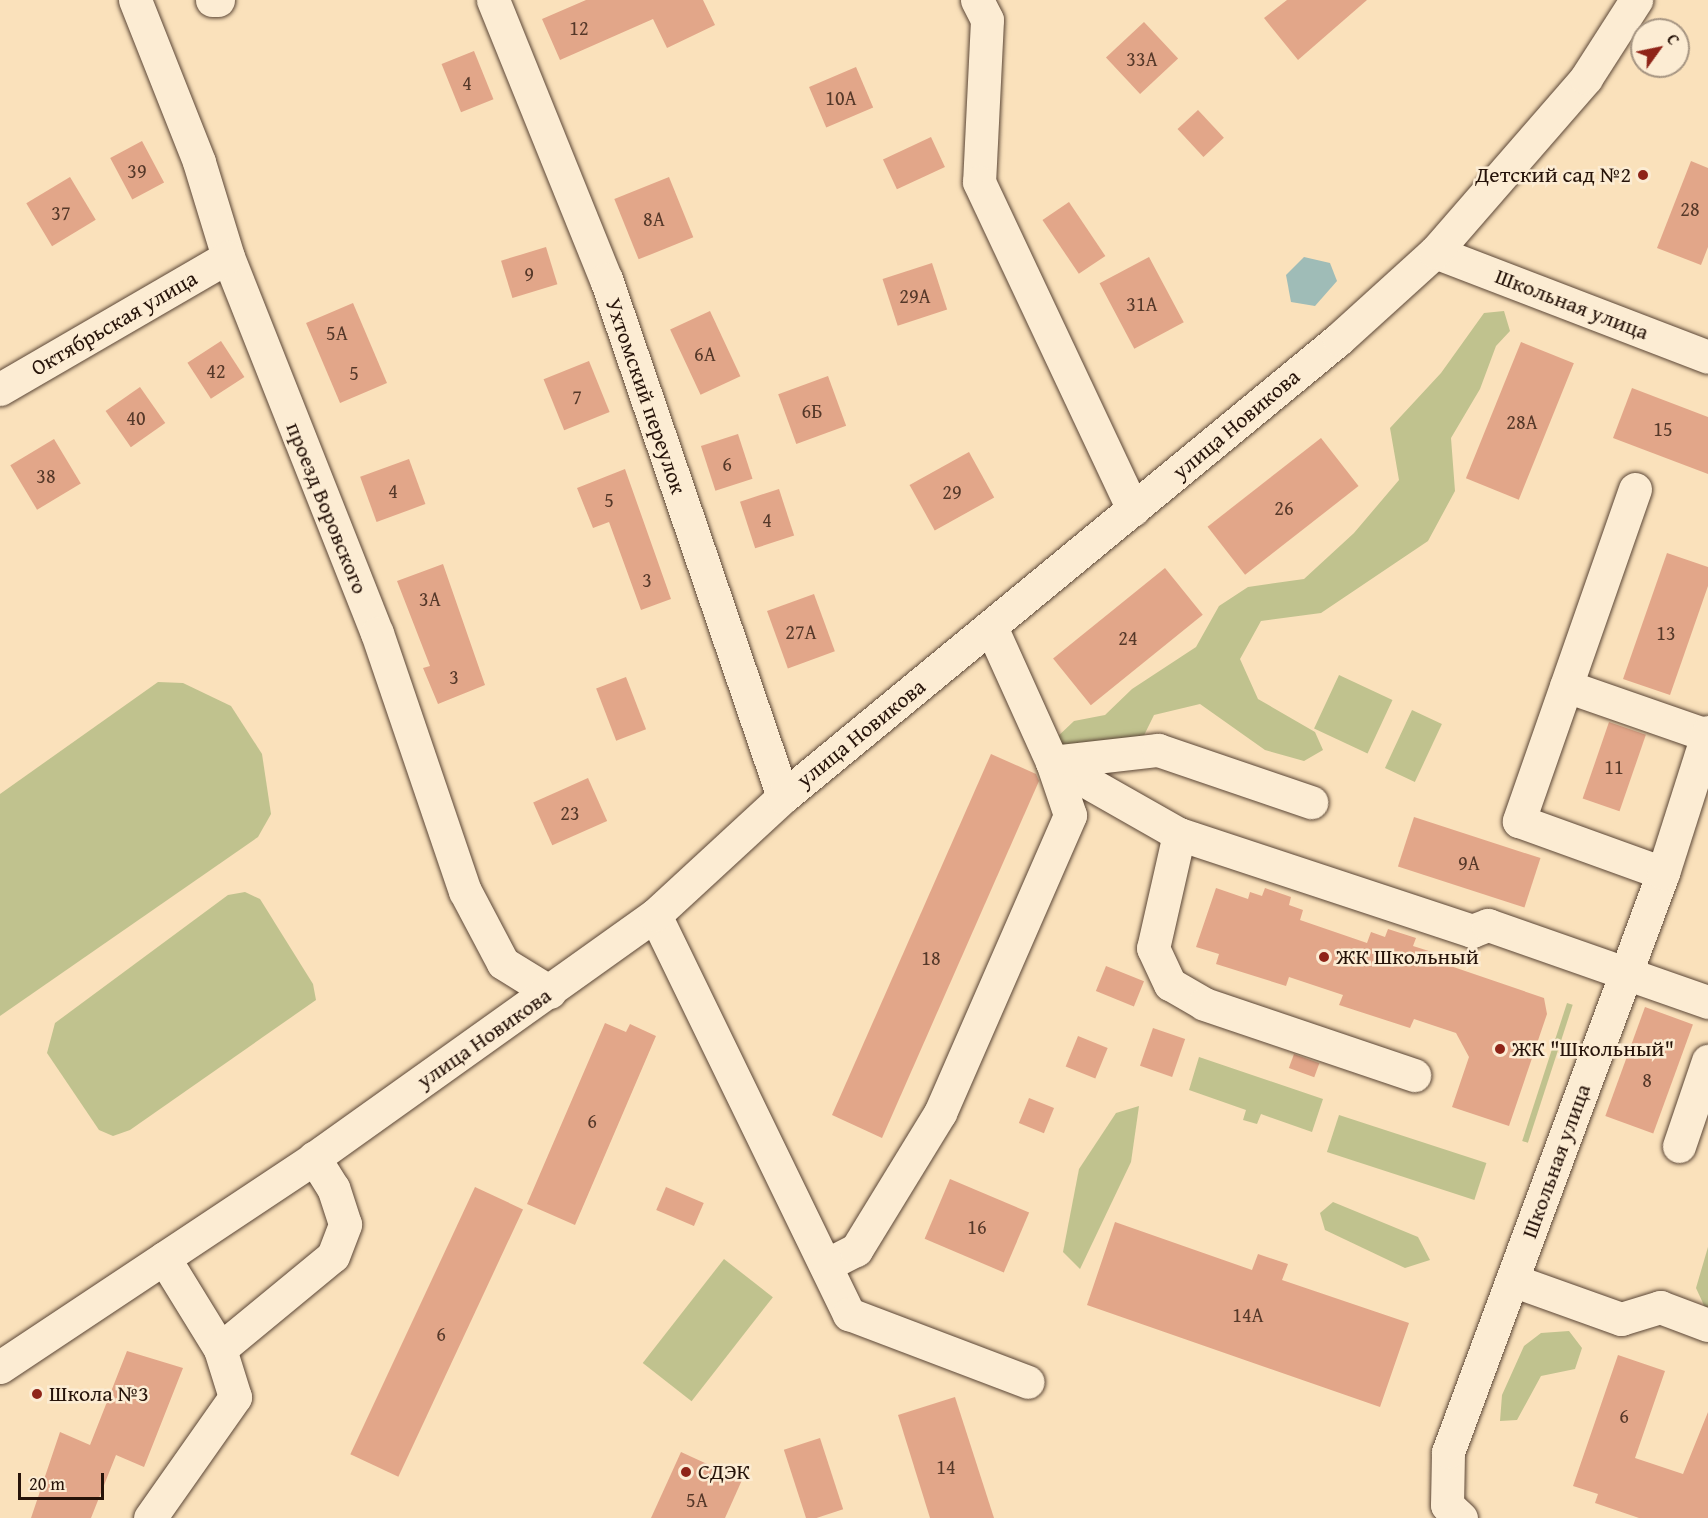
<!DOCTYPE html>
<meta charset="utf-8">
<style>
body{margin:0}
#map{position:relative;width:1708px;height:1518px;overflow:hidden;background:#fae1bb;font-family:"Gentium Book Plus",serif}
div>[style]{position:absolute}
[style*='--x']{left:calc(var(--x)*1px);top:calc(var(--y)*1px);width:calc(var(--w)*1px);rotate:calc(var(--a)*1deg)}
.green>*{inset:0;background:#c0c28e;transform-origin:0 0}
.water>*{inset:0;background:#9fbcb7}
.building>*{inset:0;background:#e2a689;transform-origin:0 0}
.roads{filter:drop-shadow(0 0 2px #5b4636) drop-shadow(0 0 2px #5b4636)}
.minor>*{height:33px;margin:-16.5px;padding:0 16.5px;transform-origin:16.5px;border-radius:16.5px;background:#fcecd3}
.dots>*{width:16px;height:16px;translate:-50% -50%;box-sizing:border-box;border:3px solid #fcecd3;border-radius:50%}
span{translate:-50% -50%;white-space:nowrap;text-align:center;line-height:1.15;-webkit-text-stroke:5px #fcecd3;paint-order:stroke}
.number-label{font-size:20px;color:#553829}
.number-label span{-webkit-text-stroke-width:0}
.poi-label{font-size:22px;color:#261309}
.right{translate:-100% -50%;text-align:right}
.left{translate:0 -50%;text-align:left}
.street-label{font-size:22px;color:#261309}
.north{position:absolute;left:1630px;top:18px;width:60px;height:60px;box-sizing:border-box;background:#fcecd3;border:2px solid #a69582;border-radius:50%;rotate:57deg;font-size:16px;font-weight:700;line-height:24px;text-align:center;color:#261309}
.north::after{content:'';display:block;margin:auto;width:21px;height:27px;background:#8f2418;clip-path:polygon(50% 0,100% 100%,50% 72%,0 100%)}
.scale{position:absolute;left:18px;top:1473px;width:86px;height:27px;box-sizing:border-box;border:3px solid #261309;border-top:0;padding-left:8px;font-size:18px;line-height:21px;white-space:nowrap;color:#261309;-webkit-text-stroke:4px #fcecd3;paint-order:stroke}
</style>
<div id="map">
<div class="green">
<div style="clip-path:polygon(1504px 311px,1510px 331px,1496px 346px,1480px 389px,1451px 438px,1455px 491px,1428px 541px,1321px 613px,1261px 621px,1240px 659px,1258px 699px,1315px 732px,1323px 750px,1304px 761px,1265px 750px,1200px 704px,1154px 715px,1127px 770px,1085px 777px,1054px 740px,1074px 721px,1105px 715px,1132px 689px,1196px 647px,1219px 606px,1248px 587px,1304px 579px,1354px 533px,1399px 480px,1390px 428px,1441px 373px,1484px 313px)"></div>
<div style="left:1339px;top:675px;width:59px;height:59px;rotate:25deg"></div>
<div style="clip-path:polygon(158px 682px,183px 683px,231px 706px,262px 754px,271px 814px,258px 837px,0 1016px,0 794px)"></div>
<div style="left:1412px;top:710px;width:33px;height:64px;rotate:25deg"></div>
<div style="clip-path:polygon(245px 892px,260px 899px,313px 984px,316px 1000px,130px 1130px,113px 1136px,99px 1130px,47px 1053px,55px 1023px,228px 895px)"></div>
<div style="left:1567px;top:1003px;width:6px;height:145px;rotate:18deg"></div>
<div style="clip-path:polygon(1199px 1057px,1323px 1099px,1312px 1132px,1261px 1114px,1257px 1124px,1243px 1120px,1246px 1110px,1189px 1090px)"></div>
<div style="clip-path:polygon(1139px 1106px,1131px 1162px,1080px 1269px,1063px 1252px,1079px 1169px,1116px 1113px)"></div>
<div style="left:1339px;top:1115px;width:155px;height:39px;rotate:18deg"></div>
<div style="clip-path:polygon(1333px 1202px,1418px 1237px,1430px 1260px,1405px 1268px,1325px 1230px,1320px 1213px)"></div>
<div style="clip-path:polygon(1708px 1247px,1708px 1314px,1696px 1288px)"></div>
<div style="left:724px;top:1259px;width:62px;height:132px;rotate:38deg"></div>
<div style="clip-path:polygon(1569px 1331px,1582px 1348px,1575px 1369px,1541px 1376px,1517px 1420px,1500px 1421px,1502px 1395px,1524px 1346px,1541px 1333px)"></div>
</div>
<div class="water">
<div style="clip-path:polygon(1304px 257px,1330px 263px,1337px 281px,1315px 306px,1291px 302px,1286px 275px)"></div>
</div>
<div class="building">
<div style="clip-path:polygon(586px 0,703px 0,715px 25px,667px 48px,653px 19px,560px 60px,542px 19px)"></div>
<div style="clip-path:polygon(1287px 0,1367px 0,1298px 60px,1264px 18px)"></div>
<div style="left:1144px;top:22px;width:50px;height:52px;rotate:47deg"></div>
<div style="left:474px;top:51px;width:52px;height:35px;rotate:68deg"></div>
<div style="left:856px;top:67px;width:44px;height:51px;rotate:67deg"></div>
<div style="left:1198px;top:110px;width:38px;height:28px;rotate:47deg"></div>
<div style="left:931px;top:137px;width:33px;height:53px;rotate:65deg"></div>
<div style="left:142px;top:141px;width:47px;height:36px;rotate:62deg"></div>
<div style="clip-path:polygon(1691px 161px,1708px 168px,1708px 247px,1701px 265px,1657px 248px)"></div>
<div style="left:70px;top:177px;width:50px;height:51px;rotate:59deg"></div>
<div style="left:669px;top:177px;width:65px;height:59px;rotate:68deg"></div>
<div style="left:1069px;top:202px;width:65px;height:32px;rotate:56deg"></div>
<div style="left:546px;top:247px;width:39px;height:47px;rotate:73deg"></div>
<div style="left:1149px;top:257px;width:74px;height:56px;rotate:62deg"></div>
<div style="left:932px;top:263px;width:49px;height:52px;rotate:72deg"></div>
<div style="left:353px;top:303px;width:87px;height:51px;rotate:67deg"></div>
<div style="left:710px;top:311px;width:72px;height:44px;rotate:65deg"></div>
<div style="left:221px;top:341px;width:43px;height:40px;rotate:57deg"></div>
<div style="left:1521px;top:342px;width:57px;height:147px;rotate:22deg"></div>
<div style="left:589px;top:361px;width:55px;height:49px;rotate:68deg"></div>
<div style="left:828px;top:376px;width:53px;height:53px;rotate:70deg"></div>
<div style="left:140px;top:387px;width:44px;height:42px;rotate:55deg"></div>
<div style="clip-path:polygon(1632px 388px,1708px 417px,1708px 474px,1613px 438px)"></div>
<div style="left:738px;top:434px;width:47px;height:39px;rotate:72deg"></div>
<div style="left:1321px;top:438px;width:61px;height:144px;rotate:52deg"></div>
<div style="left:54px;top:439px;width:52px;height:51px;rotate:59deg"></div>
<div style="left:969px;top:452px;width:52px;height:68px;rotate:61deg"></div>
<div style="left:409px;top:459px;width:48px;height:52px;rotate:70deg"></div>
<div style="clip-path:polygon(625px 469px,671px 599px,641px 610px,609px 522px,593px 528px,577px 488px)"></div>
<div style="left:779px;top:489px;width:49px;height:41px;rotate:72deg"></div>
<div style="clip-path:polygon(1667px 553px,1708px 567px,1708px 586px,1670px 695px,1623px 679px)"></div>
<div style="clip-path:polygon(443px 564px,485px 685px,438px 704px,423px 668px,430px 666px,397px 581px)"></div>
<div style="left:1165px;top:568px;width:60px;height:144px;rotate:51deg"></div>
<div style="left:814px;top:594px;width:61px;height:50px;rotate:70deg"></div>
<div style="left:626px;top:677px;width:56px;height:32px;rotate:69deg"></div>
<div style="left:1609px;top:722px;width:39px;height:81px;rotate:19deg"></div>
<div style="clip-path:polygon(991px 754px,1036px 774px,1039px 781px,882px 1138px,832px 1115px)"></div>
<div style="left:588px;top:778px;width:47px;height:60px;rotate:66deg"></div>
<div style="left:1414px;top:817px;width:133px;height:52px;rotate:18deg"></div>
<div style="clip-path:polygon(1216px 888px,1248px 899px,1250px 892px,1262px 896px,1265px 888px,1291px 897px,1289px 905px,1303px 910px,1300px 920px,1367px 943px,1371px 932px,1385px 937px,1388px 929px,1416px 938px,1413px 946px,1432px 952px,1430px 959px,1544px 998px,1547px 1014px,1509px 1126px,1452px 1107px,1469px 1057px,1456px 1033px,1414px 1019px,1410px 1028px,1339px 1005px,1343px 995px,1289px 977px,1286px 986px,1216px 964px,1219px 954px,1196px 947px)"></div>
<div style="left:1106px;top:966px;width:41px;height:27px;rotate:22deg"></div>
<div style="left:1645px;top:1007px;width:51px;height:116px;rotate:20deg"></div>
<div style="clip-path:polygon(605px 1023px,626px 1032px,630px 1024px,656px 1036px,575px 1225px,527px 1204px)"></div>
<div style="left:1153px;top:1028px;width:34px;height:40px;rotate:19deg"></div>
<div style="left:1078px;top:1036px;width:32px;height:33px;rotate:22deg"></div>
<div style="left:1294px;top:1054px;width:27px;height:15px;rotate:20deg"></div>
<div style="left:1029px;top:1098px;width:27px;height:27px;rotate:22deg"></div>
<div style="left:950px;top:1179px;width:86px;height:65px;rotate:23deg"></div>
<div style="left:475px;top:1187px;width:53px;height:295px;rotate:25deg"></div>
<div style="left:666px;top:1187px;width:41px;height:25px;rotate:23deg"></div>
<div style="clip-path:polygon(1115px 1222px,1252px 1270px,1258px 1254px,1288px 1264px,1282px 1280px,1409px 1323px,1380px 1407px,1087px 1305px)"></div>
<div style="clip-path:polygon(127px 1351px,183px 1368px,144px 1467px,116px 1455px,91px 1518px,31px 1518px,60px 1432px,90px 1445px)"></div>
<div style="clip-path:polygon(1618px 1355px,1665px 1371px,1635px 1458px,1683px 1474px,1708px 1412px,1708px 1518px,1639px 1518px,1595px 1503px,1598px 1494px,1573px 1486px)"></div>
<div style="clip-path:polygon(955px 1397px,994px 1518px,930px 1518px,898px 1415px)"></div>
<div style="left:820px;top:1438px;width:75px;height:38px;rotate:72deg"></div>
<div style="clip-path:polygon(681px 1452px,742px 1480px,725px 1518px,651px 1518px)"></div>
</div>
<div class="roads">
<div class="minor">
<div style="--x:135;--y:0;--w:174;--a:68.4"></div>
<div style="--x:199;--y:162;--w:99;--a:73"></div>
<div style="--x:228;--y:257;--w:404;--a:68.4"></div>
<div style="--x:377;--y:633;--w:273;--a:71.2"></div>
<div style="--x:465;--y:891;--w:81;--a:62.2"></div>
<div style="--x:503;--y:963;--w:55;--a:31.7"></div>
<div style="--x:212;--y:0;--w:6;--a:0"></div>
<div style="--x:493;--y:0;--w:301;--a:68"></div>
<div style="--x:606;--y:279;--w:547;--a:71.13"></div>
<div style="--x:977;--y:0;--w:22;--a:63"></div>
<div style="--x:987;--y:20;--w:162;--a:92.8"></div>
<div style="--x:979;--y:182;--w:362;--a:64.8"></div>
<div style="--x:1435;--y:252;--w:292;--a:21"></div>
<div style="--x:0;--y:389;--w:263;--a:-30.1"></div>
<div style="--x:1635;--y:489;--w:352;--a:109.3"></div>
<div style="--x:1519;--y:821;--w:153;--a:19.9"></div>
<div style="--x:1566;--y:686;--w:149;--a:19.2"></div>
<div style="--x:1052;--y:762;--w:146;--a:29.6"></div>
<div style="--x:1179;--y:834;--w:309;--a:18.3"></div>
<div style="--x:1472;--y:931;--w:17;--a:-21"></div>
<div style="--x:1488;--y:925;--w:233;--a:19.3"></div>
<div style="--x:1052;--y:762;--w:107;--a:-6.5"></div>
<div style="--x:1158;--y:750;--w:162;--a:18.8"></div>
<div style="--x:1179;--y:834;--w:117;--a:102.8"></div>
<div style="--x:1153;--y:948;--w:40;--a:65"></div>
<div style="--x:1170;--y:984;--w:39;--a:30"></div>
<div style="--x:1204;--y:1004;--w:222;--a:18.7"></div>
<div style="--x:655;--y:915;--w:444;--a:64.1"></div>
<div style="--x:849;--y:1314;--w:191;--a:20.8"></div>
<div style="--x:1679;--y:1146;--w:90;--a:-71.2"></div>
<div style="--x:164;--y:1258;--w:107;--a:58.4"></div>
<div style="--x:826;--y:1265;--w:34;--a:-27"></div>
<div style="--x:856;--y:1250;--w:161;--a:-58.5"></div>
<div style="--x:940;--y:1113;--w:325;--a:-66.4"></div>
<div style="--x:1070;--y:815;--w:56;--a:-108.8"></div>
<div style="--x:1052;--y:762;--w:148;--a:-114.3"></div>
<div style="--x:1512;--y:1280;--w:116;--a:19.7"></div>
<div style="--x:1621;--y:1319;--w:41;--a:-17.1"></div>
<div style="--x:1660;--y:1307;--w:51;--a:20.6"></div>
<div style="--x:0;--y:1367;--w:377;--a:-33.6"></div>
<div style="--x:314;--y:1158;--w:419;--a:-35.5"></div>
<div style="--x:655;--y:915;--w:174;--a:-42.7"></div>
<div style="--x:783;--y:797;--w:720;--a:-39.48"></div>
<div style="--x:1339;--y:339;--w:130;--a:-42.2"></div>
<div style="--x:1435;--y:252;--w:230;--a:-49"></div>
<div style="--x:1586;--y:78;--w:93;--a:-57.3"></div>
<div style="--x:150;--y:1518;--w:148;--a:-54.9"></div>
<div style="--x:235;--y:1397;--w:50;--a:-107.4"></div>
<div style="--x:220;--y:1349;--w:146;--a:-39.5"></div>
<div style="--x:333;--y:1256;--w:34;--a:-69"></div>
<div style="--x:345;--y:1224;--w:38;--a:-108"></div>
<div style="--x:333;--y:1188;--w:36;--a:-122"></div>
<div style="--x:1461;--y:1518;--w:19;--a:-137"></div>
<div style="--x:1447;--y:1505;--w:53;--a:-88.9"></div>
<div style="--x:1448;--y:1452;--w:618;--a:-69.63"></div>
<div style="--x:1663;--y:873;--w:148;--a:-72.3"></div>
</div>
</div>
<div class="dots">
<div style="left:1643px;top:175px;background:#8f2418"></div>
<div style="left:1324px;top:957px;background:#8f2418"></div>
<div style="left:1500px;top:1049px;background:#8f2418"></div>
<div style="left:37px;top:1394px;background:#8f2418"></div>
<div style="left:686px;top:1472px;background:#8f2418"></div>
</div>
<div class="number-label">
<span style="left:579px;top:27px">12</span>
<span style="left:1142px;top:58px">33А</span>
<span style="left:467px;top:82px">4</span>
<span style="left:841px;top:97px">10А</span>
<span style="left:137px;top:170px">39</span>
<span style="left:1690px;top:208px">28</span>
<span style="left:61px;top:212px">37</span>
<span style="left:654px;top:218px">8А</span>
<span style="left:529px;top:273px">9</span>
<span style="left:915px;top:295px">29А</span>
<span style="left:1142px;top:303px">31А</span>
<span style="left:337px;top:332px">5А</span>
<span style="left:705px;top:353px">6А</span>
<span style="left:216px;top:370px">42</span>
<span style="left:354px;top:372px">5</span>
<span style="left:577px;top:396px">7</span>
<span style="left:812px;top:410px">6Б</span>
<span style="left:136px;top:417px">40</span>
<span style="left:1522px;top:421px">28А</span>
<span style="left:1663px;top:428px">15</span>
<span style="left:727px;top:463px">6</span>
<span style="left:46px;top:475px">38</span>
<span style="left:393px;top:490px">4</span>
<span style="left:952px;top:491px">29</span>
<span style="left:609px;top:499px">5</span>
<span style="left:1284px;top:507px">26</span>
<span style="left:767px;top:519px">4</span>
<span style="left:647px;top:579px">3</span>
<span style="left:430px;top:598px">3А</span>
<span style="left:801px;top:631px">27А</span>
<span style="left:1666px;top:632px">13</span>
<span style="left:1128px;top:637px">24</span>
<span style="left:454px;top:676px">3</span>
<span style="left:1614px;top:766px">11</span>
<span style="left:570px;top:812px">23</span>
<span style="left:1469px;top:862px">9А</span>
<span style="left:931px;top:957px">18</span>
<span style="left:1647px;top:1079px">8</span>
<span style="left:592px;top:1120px">6</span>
<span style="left:977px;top:1226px">16</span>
<span style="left:1248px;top:1314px">14А</span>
<span style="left:441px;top:1333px">6</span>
<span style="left:1624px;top:1415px">6</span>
<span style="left:946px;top:1466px">14</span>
<span style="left:697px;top:1499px">5А</span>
</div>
<div class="poi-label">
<span class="right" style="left:1631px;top:175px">Детский сад №2</span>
<span class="left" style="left:1336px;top:957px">ЖК Школьный</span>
<span class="left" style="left:1512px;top:1049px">ЖК "Школьный"</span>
<span class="left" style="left:49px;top:1394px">Школа №3</span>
<span class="left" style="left:698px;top:1472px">СДЭК</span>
</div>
<div class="street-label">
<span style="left:1572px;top:304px;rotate:21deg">Школьная улица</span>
<span style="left:114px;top:323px;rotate:-30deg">Октябрьская улица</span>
<span style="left:646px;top:396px;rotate:71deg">Ухтомский переулок</span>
<span style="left:1236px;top:424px;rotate:-40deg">улица Новикова</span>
<span style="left:327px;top:508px;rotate:68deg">проезд Воровского</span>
<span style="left:861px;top:733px;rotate:-39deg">улица Новикова</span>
<span style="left:484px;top:1038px;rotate:-35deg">улица Новикова</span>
<span style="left:1556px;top:1161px;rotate:-70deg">Школьная улица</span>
</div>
<div class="north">С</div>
<div class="scale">20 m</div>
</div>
